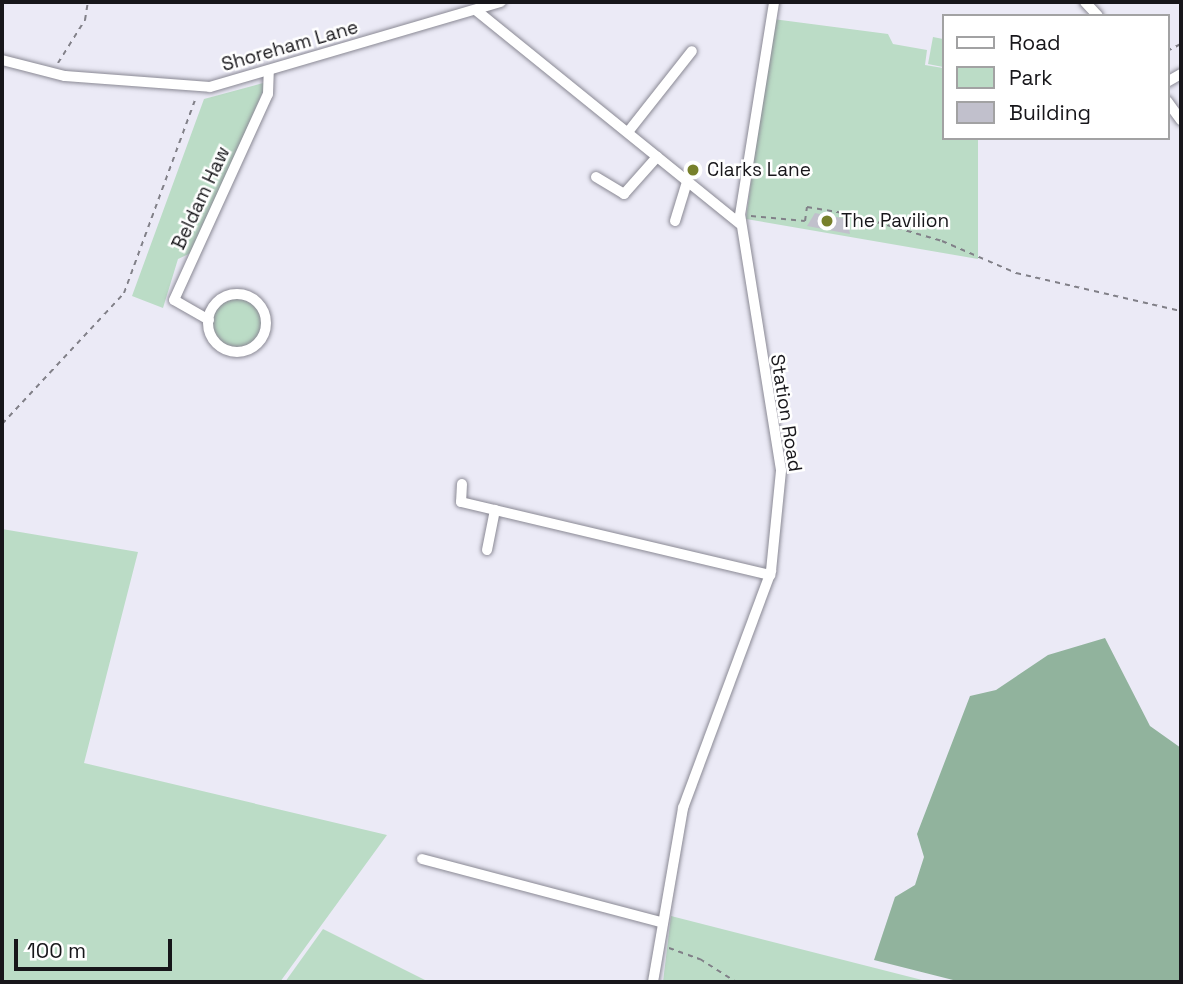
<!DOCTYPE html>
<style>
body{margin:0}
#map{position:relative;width:1183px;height:984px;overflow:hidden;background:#ebeaf6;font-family:"Space Grotesk",sans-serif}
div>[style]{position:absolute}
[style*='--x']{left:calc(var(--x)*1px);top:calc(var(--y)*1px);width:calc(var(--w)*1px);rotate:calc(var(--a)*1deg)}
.green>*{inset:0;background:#bbdcc6}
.round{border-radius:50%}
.forest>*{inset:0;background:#91b39d}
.building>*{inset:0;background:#c1c0cc}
.path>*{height:2px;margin-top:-1px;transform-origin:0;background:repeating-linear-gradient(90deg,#818088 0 5px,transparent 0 10px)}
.roads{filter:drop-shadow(0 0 2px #8a8994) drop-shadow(0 0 2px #8a8994)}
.minor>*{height:10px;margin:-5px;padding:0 5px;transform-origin:5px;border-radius:5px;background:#fff}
.minor>.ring{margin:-5px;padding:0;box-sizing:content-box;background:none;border:10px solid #fff;border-radius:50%}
.dots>*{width:19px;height:19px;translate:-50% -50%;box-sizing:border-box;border:4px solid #fff;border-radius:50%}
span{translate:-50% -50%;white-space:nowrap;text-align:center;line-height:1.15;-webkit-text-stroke:5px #fff;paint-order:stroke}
.street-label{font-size:19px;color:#17161a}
.poi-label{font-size:19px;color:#17161a}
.left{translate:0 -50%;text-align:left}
.frame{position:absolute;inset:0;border:4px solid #17161a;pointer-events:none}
.legend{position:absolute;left:942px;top:14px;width:228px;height:126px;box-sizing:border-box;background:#fff;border:2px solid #a2a2a3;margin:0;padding:9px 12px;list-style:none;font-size:21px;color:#17161a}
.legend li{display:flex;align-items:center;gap:14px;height:35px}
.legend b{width:35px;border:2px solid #a2a2a3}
.scale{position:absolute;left:14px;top:939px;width:158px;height:32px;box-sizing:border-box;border:4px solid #17161a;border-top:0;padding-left:9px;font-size:21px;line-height:24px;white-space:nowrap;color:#17161a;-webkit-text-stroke:5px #fff;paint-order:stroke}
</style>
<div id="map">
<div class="green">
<div style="clip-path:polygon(773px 19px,888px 34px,893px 44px,927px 50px,925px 65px,943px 68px,943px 138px,978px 138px,978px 259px,746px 219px)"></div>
<div style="clip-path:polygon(933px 37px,943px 39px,943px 67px,928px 64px)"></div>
<div style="clip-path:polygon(267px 82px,193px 252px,178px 259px,163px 308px,132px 296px,204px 99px)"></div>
<div class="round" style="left:212px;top:299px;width:50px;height:50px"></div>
<div style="clip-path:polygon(2px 529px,138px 552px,84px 763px,387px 835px,280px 982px,2px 982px)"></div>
<div style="clip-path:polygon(671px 916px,930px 982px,663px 982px)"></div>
<div style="clip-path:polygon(323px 929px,429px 982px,285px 982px)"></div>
</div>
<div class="forest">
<div style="clip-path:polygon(1105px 638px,1150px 726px,1181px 748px,1181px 982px,961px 982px,874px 960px,895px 897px,915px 885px,924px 857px,917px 834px,970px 696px,996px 690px,1048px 655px)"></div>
</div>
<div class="building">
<div style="clip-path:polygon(815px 213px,847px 219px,850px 234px,807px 226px)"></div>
</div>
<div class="path">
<div style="--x:1167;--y:51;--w:16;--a:-27"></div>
<div style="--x:58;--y:63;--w:51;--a:-57.9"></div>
<div style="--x:85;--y:20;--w:18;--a:-81"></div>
<div style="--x:751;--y:216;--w:54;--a:5.3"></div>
<div style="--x:805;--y:221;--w:14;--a:-82"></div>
<div style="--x:807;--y:207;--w:43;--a:9.5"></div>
<div style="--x:849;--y:214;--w:97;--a:16.2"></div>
<div style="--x:942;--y:241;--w:81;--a:23.4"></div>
<div style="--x:1016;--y:273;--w:169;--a:13"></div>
<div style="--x:2;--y:424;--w:179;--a:-47"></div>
<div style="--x:124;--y:293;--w:209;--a:-69.8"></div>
<div style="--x:669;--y:948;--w:33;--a:20"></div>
<div style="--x:700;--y:959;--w:43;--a:32.6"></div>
</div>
<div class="roads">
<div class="minor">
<div style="--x:1085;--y:2;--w:19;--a:47"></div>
<div style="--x:477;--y:11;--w:338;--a:39"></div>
<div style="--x:2;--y:60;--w:65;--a:14.3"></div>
<div style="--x:65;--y:76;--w:145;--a:4.3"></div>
<div style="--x:210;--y:87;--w:303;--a:-16.3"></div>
<div style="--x:1167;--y:82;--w:16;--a:-30"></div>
<div style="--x:1167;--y:101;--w:24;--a:54"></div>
<div style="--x:628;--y:132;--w:103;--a:-51.7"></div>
<div style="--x:596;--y:177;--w:33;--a:31"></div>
<div style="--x:624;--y:194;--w:50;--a:-48.3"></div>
<div style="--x:675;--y:221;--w:41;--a:-72.9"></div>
<div class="ring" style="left:208px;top:294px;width:48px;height:48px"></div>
<div style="--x:209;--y:320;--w:40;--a:-150.3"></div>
<div style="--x:174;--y:300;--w:226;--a:-65.5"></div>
<div style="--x:268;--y:94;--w:23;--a:-88"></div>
<div style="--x:462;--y:484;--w:18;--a:93"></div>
<div style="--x:461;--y:502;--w:318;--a:13.3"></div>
<div style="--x:487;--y:550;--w:41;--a:-78.7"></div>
<div style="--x:422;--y:859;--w:247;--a:14.8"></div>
<div style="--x:653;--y:982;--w:177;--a:-80.2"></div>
<div style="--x:683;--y:808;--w:253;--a:-69.6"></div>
<div style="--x:771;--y:571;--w:101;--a:-84.3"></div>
<div style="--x:781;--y:470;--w:258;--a:-99.1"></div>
<div style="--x:740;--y:215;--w:216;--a:-80.9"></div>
</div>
</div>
<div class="dots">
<div style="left:693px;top:170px;background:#77802b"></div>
<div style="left:827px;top:221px;background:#77802b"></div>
</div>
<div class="street-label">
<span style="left:290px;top:46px;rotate:-16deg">Shoreham Lane</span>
<span style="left:201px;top:198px;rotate:-65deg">Beldam Haw</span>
<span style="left:786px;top:413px;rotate:81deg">Station Road</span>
</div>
<div class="poi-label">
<span class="left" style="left:707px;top:170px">Clarks Lane</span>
<span class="left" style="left:841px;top:221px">The Pavilion</span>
</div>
<div class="frame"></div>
<ul class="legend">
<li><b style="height:9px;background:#fff"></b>Road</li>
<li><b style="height:19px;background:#bbdcc6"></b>Park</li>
<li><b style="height:19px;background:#c1c0cc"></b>Building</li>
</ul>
<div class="scale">100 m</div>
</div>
